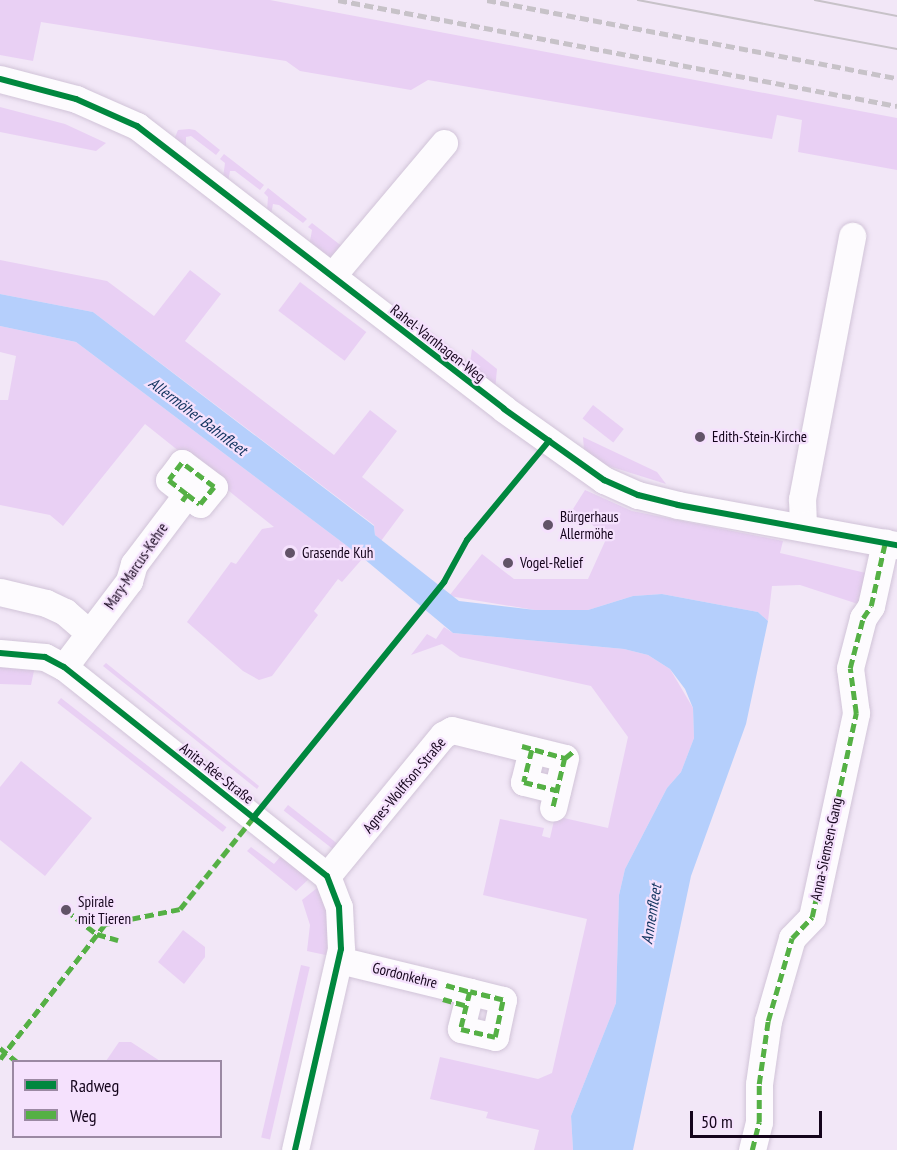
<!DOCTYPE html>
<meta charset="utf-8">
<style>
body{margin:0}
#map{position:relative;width:897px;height:1150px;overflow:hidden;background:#f2e7f7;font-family:"PT Sans Narrow",sans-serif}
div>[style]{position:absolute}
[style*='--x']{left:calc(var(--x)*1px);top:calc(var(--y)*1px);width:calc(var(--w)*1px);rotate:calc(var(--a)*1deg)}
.green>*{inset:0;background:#e9d0f4;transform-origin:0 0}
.water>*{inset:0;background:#b5cffc}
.roads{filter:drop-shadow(0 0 2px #d1c4d8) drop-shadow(0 0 2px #d1c4d8)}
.minor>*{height:27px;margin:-13.5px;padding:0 13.5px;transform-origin:13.5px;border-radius:13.5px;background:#fdfbfe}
.tram>*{height:1.5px;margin:-0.75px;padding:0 0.75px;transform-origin:0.75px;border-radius:0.75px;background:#c7c2c8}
.rail>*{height:4.5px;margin-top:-2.25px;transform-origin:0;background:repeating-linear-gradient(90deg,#c7c2c8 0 9px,transparent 0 13.5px)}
.quiet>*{height:4.5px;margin-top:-2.25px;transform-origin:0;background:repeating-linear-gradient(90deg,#55b045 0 9px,transparent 0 13.5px)}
.cycleway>*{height:6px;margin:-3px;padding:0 3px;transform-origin:3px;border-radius:3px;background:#00873e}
.dots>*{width:16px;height:16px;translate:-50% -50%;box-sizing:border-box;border:3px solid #f5e1fd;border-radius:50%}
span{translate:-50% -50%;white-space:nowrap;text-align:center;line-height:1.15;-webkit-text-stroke:4.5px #f5e1fd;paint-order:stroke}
.street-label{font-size:15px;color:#14041b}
.poi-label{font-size:15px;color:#14041b}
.left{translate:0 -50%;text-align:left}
.water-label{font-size:16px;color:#0f325d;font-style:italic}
.legend{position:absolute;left:12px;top:1060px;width:210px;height:78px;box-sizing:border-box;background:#f5e1fd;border:2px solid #9b89a3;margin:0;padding:8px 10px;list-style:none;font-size:18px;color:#14041b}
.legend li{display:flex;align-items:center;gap:12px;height:30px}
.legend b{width:30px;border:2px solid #9b89a3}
.scale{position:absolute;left:690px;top:1111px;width:132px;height:27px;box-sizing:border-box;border:3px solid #14041b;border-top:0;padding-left:8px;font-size:18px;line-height:21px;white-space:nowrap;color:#14041b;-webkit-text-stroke:4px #f5e1fd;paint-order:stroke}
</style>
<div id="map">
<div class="green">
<div style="clip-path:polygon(0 0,270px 0,897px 118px,897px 170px,798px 152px,802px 120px,777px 115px,772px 139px,428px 80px,411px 90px,300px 71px,286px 61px,41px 22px,33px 61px,0 55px)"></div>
<div style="clip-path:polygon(0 107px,65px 124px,106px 143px,96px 151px,0 132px)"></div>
<div style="clip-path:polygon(189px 129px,195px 130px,220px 150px,216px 155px,191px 136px,186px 137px,186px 147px,173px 142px,178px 130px)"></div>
<div style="clip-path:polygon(224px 154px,264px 185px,260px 190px,235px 171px,230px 171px,228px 182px,223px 178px,225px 163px,220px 159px)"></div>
<div style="clip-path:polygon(268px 188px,307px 219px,303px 223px,279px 205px,273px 204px,271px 215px,267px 211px,268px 197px,264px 193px)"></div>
<div style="clip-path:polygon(312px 223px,343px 247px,333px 256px,329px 258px,309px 247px,312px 230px,308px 227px)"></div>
<div style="clip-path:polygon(0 260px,107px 281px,154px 316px,190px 270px,221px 294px,185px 341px,334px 455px,370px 410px,397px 431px,362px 477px,404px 510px,381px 541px,375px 535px,374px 525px,93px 312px,0 294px)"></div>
<div style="left:300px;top:282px;width:83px;height:36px;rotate:37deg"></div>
<div style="clip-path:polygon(0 326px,76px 342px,363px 558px,342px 582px,338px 579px,314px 611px,318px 615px,272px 676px,259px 680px,243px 671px,187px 622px,231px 562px,236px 564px,262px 529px,274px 527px,145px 424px,63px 526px,50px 515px,0 505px,0 400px,8px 400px,16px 356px,0 352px)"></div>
<div style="clip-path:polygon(472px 349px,497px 369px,495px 390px,469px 370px)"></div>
<div style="left:593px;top:405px;width:39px;height:17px;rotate:38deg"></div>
<div style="clip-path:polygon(583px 437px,657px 472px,666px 484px,599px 463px,584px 450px)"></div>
<div style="clip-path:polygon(585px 490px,632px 511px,783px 541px,780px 553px,866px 573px,858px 604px,800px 585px,772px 586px,768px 621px,758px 612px,662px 594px,633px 596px,588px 610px,535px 610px,449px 596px,482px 554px,514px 579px,588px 579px,607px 537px,573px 509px)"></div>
<div style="clip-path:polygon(444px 627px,453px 633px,624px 649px,648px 655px,670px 669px,693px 708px,694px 738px,681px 772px,667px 788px,625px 869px,619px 895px,616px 1003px,571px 1116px,573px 1150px,534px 1150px,539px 1130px,486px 1118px,488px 1112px,430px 1099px,440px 1057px,538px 1079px,552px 1073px,587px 919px,483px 895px,500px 819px,544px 828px,542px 836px,550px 838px,555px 816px,608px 828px,628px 737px,591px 686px,460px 657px,442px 644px,411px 655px,427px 634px,436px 639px)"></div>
<div style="clip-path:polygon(0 658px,36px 661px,31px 685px,0 684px)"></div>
<div style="clip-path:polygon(106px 663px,259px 786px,257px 789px,103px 666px)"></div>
<div style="left:61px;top:698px;width:210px;height:6px;rotate:38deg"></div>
<div style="clip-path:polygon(21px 761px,92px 818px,45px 876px,0 840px,0 787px)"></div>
<div style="left:288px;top:805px;width:66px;height:7px;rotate:38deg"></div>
<div style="clip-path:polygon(251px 847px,274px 864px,286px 850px,312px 876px,296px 891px,247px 851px)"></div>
<div style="clip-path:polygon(322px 884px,331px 907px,330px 956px,307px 951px,310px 925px,302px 900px)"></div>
<div style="clip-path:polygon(183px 930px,205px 947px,205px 957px,184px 984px,158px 962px)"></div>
<div style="left:301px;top:965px;width:9px;height:177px;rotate:13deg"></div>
<div style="clip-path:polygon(119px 1042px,131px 1042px,160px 1061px,106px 1061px)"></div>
</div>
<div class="water">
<div style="clip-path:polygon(0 294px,93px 312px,374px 526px,375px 535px,459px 601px,535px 610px,588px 610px,633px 596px,662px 594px,758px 612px,768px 621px,746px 724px,691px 876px,633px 1150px,573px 1150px,571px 1116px,616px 1003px,619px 895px,625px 869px,667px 788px,681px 772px,694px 738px,693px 708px,685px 689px,670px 669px,648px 655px,624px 649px,453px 633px,363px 558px,76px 342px,0 326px)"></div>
</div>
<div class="roads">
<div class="minor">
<div style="--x:0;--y:79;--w:79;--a:14.7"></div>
<div style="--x:76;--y:99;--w:67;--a:23.9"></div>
<div style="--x:137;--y:126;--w:463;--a:37.6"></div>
<div style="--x:504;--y:409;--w:123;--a:35.4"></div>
<div style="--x:604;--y:480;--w:37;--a:24"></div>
<div style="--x:638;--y:495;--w:41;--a:14"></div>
<div style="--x:678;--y:505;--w:223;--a:10.4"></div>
<div style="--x:332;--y:276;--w:174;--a:-49.9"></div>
<div style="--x:803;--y:526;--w:27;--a:-92"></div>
<div style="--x:802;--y:499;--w:268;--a:-79.2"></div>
<div style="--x:0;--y:592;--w:47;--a:13.4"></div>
<div style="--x:46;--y:603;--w:21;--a:25"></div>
<div style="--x:65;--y:612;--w:30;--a:41"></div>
<div style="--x:0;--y:653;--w:45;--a:5.1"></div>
<div style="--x:45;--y:657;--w:21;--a:28"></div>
<div style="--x:64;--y:667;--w:336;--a:38.5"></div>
<div style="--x:327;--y:876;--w:33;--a:69"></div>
<div style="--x:339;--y:907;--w:42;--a:87.3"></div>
<div style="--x:341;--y:949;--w:206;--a:102.9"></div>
<div style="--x:64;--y:667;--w:108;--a:-52.9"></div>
<div style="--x:129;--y:581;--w:18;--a:-74"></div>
<div style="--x:134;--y:564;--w:88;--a:-52.9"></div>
<div style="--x:187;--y:494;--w:16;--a:38"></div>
<div style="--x:200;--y:504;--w:22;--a:-51"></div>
<div style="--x:214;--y:487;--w:40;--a:-143"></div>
<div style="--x:182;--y:463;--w:21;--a:127"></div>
<div style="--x:169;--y:480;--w:23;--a:38"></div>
<div style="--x:532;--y:750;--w:33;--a:104"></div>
<div style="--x:524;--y:782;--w:34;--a:14"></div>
<div style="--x:327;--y:876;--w:183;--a:-50.6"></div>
<div style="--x:443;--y:735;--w:10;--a:-29"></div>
<div style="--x:452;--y:730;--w:116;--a:13.9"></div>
<div style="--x:565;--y:758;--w:51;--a:103.5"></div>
<div style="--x:339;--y:960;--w:135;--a:13.7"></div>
<div style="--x:470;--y:992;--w:38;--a:104"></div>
<div style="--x:461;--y:1029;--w:35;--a:13"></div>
<div style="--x:495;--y:1037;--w:38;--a:-78"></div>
<div style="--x:503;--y:1000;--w:34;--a:-166"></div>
<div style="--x:752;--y:1150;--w:29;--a:-76"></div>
<div style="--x:759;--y:1122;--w:38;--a:-90"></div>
<div style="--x:759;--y:1084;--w:64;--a:-81.9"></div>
<div style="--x:768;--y:1021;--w:86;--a:-73.9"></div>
<div style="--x:792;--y:938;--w:29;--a:-46"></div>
<div style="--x:812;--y:917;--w:209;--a:-77.8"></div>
<div style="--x:856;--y:713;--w:45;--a:-97.6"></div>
<div style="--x:850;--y:668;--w:52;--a:-75.4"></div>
<div style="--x:863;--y:618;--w:14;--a:-56"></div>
<div style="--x:871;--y:606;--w:65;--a:-77.5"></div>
</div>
</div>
<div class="tram">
<div style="--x:638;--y:0;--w:264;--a:10.7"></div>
<div style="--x:815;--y:0;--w:84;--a:11"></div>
</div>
<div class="rail">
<div style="--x:338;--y:0;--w:569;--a:10.74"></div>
<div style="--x:487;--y:0;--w:417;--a:10.8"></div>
</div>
<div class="quiet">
<div style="--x:182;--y:501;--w:9;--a:-54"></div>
<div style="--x:187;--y:494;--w:16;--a:38"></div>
<div style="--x:200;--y:504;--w:22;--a:-51"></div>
<div style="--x:214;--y:487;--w:40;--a:-143"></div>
<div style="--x:182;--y:463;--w:21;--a:127"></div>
<div style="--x:169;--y:480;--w:23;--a:38"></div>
<div style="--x:522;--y:746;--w:45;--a:15.6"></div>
<div style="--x:565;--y:758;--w:51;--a:103.5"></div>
<div style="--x:532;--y:750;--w:33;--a:104"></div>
<div style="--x:524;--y:782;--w:34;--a:14"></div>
<div style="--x:565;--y:758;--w:13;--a:-39"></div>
<div style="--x:66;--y:910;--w:39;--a:38"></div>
<div style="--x:97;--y:934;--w:22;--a:16"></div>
<div style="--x:446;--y:985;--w:25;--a:16"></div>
<div style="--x:470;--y:992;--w:38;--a:104"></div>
<div style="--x:461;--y:1029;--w:35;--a:13"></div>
<div style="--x:495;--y:1037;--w:38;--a:-78"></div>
<div style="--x:503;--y:1000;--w:34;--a:-166"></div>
<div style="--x:443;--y:999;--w:25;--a:16"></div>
<div style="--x:0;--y:1048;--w:22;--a:39"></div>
<div style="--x:0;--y:1059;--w:171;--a:-52.1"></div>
<div style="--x:105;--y:924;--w:76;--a:-11.3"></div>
<div style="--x:180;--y:909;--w:117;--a:-51.3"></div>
<div style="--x:752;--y:1150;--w:29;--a:-76"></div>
<div style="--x:759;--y:1122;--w:38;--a:-90"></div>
<div style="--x:759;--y:1084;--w:64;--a:-81.9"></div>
<div style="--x:768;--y:1021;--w:86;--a:-73.9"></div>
<div style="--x:792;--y:938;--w:29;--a:-46"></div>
<div style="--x:812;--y:917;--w:209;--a:-77.8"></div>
<div style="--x:856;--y:713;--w:45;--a:-97.6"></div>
<div style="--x:850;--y:668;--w:52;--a:-75.4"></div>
<div style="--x:863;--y:618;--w:14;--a:-56"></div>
<div style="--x:871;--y:606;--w:65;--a:-77.5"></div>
</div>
<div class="cycleway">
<div style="--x:0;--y:79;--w:79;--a:14.7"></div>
<div style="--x:76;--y:99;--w:67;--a:23.9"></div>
<div style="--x:137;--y:126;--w:463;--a:37.6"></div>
<div style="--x:504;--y:409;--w:123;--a:35.4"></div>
<div style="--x:604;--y:480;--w:37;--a:24"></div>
<div style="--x:638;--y:495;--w:41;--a:14"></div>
<div style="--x:678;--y:505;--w:223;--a:10.4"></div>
<div style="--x:0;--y:653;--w:45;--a:5.1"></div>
<div style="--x:45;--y:657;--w:21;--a:28"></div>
<div style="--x:64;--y:667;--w:336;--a:38.5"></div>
<div style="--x:327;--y:876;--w:33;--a:69"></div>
<div style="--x:339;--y:907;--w:42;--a:87.3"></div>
<div style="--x:341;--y:949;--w:206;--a:102.9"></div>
<div style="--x:253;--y:818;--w:304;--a:-51"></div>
<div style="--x:444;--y:582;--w:48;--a:-61.3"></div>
<div style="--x:467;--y:540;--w:129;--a:-50.4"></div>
</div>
<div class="dots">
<div style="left:700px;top:437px;background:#625368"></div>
<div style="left:548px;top:525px;background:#625368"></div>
<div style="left:290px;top:553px;background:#625368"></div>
<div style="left:508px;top:563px;background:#625368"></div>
<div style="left:66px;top:910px;background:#625368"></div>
</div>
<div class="street-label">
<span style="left:438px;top:343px;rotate:38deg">Rahel-Varnhagen-Weg</span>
<span style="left:136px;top:566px;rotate:-56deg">Mary-Marcus-Kehre</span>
<span style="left:217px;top:773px;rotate:38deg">Anita-Rée-Straße</span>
<span style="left:404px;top:785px;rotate:-50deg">Agnes-Wolffson-Straße</span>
<span style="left:826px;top:849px;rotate:-78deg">Anna-Siemsen-Gang</span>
<span style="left:405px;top:975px;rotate:14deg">Gordonkehre</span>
</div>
<div class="poi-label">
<span class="left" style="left:712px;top:437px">Edith-Stein-Kirche</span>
<span class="left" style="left:560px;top:525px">Bürgerhaus<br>Allermöhe</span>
<span class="left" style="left:302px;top:553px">Grasende Kuh</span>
<span class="left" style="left:520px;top:563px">Vogel-Relief</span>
<span class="left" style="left:78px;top:910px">Spirale<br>mit Tieren</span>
</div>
<div class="water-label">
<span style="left:198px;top:416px;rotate:37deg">Allermöher Bahnfleet</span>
<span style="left:651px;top:914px;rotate:-81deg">Annenfleet</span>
</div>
<ul class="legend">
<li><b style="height:8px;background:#00873e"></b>Radweg</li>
<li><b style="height:8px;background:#55b045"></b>Weg</li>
</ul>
<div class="scale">50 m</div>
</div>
